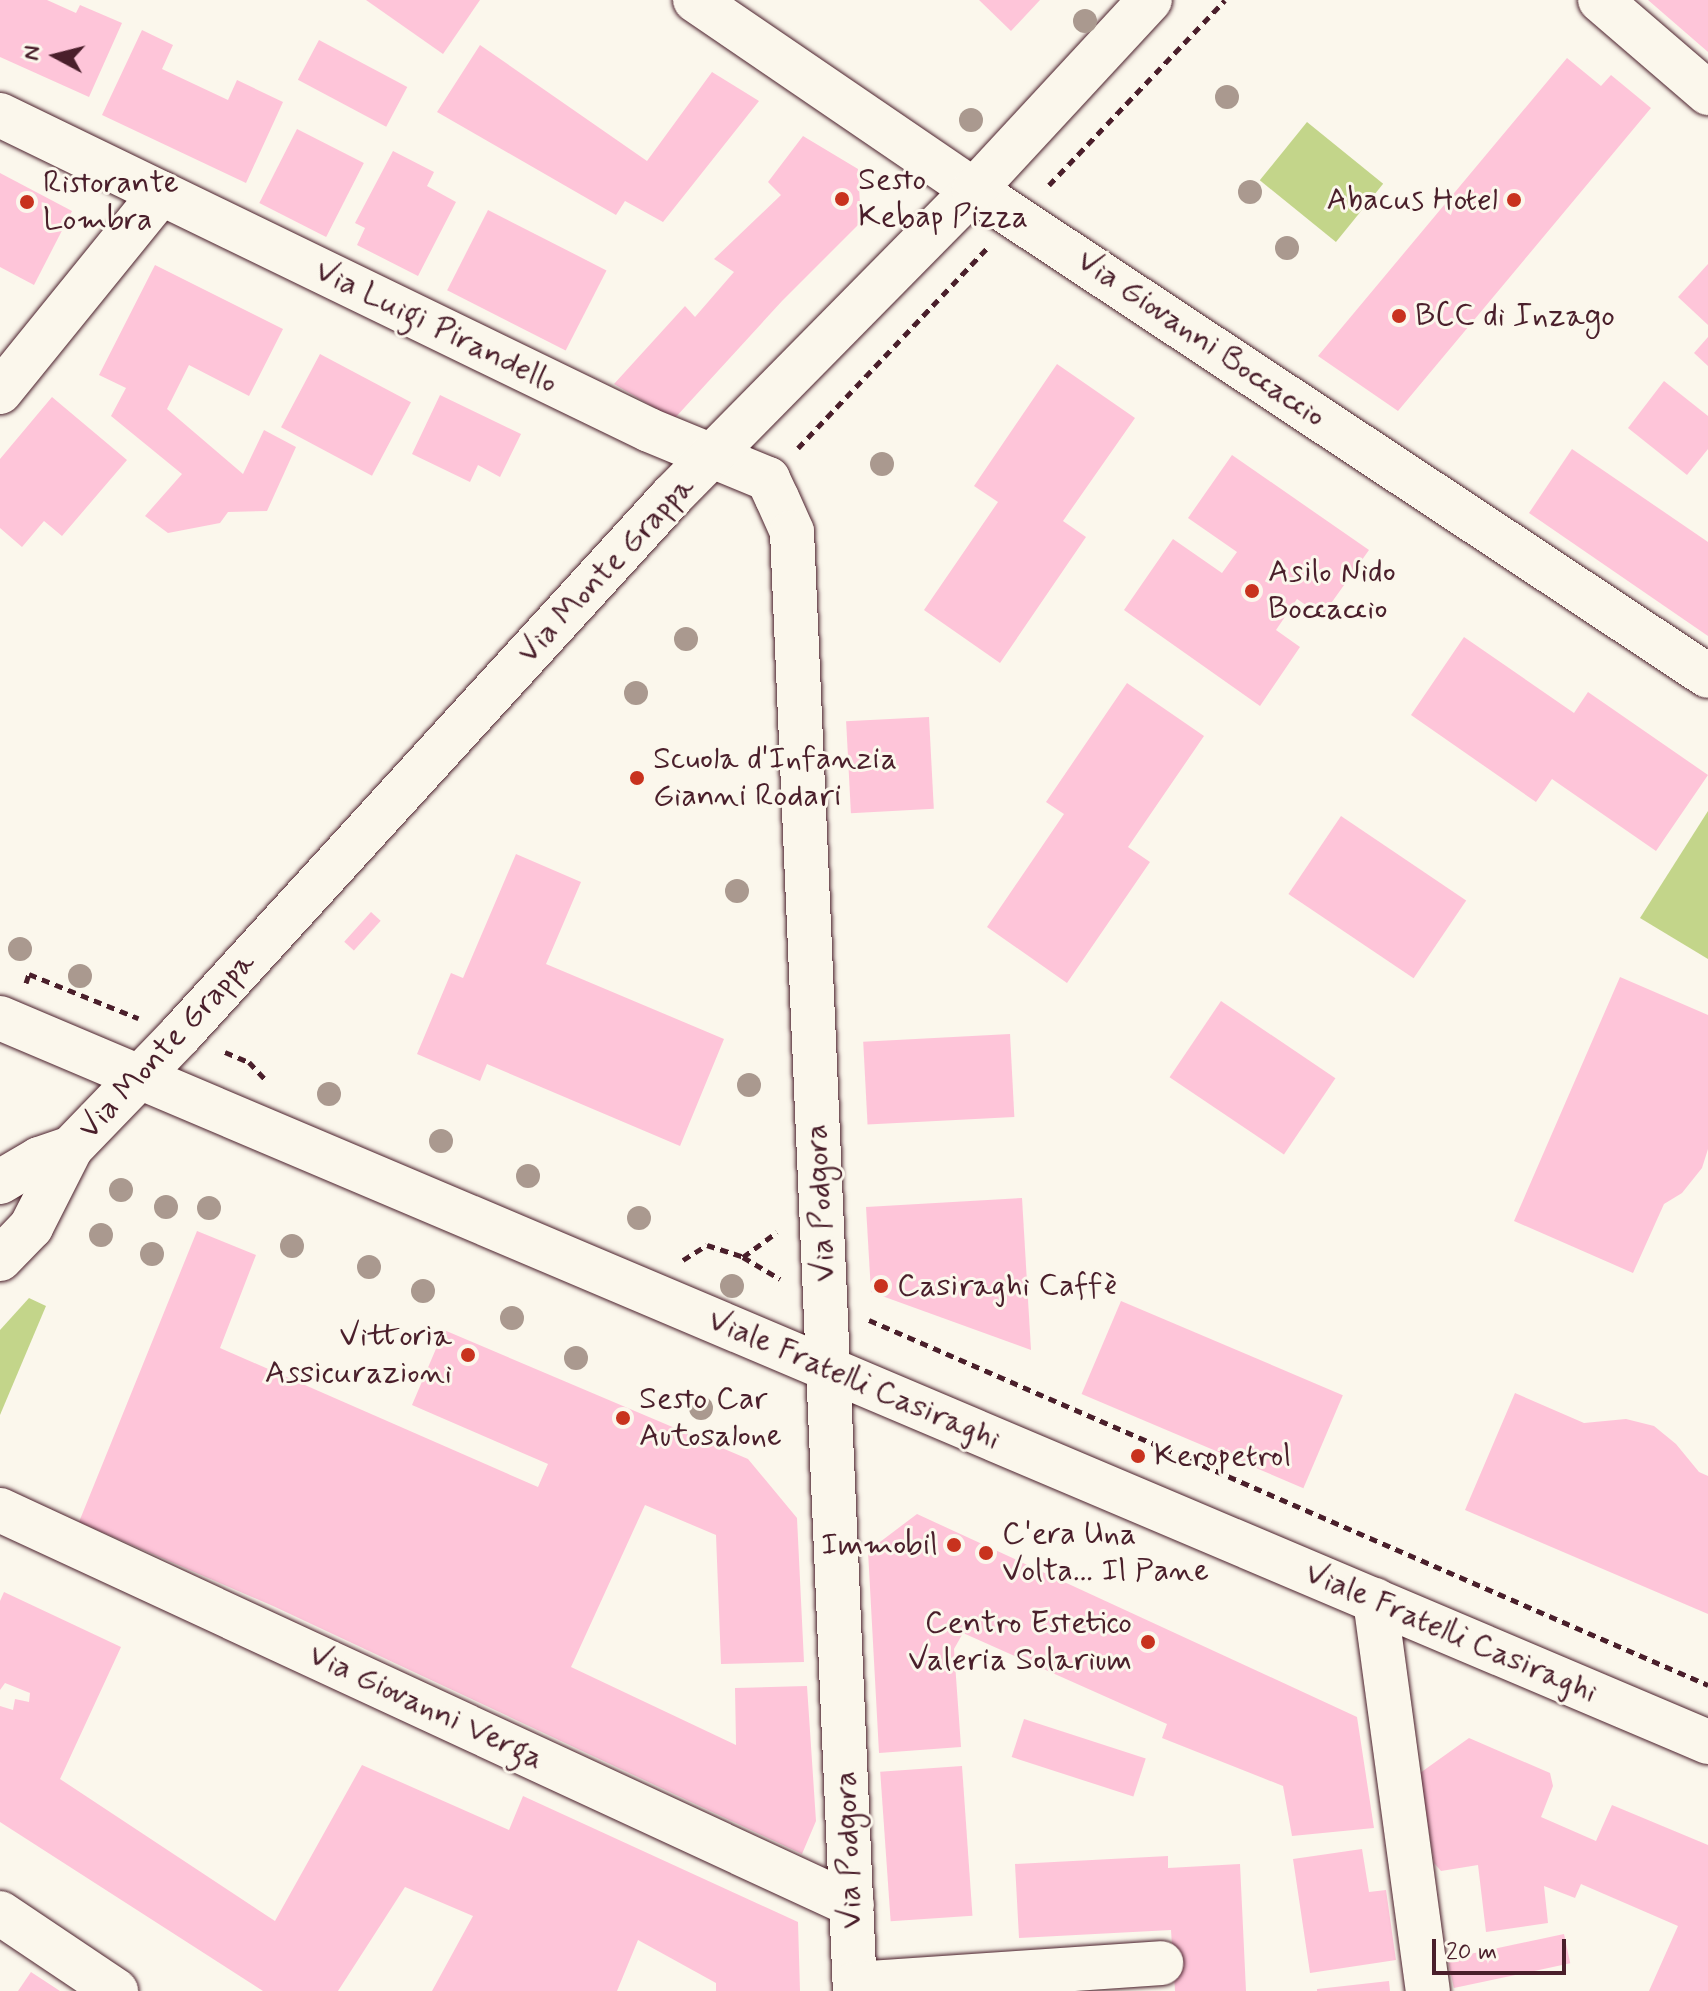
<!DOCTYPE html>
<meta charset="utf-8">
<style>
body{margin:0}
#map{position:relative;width:1708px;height:1991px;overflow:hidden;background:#fbf7ec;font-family:Mynerve,sans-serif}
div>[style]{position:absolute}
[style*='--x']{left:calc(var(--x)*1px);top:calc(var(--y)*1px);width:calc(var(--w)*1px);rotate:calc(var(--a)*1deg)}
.green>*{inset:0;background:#c3d58a;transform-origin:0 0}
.building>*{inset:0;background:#fec5d9;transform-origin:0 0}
.path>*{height:5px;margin-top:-2.5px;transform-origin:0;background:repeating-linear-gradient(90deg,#4a1f2b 0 8px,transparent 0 14px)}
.roads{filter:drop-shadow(0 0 2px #4a1f2b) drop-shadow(0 0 2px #4a1f2b)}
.minor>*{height:44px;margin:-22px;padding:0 22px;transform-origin:22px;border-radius:22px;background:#fbf7ec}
.major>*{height:44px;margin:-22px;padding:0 22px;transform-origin:22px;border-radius:22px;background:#fbf7ec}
.trees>*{width:24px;height:24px;margin:-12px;border-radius:50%;background:#aa998f}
.dots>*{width:22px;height:22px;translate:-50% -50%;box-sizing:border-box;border:4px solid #fbf7ec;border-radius:50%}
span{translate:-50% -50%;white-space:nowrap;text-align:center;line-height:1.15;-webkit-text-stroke:6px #fbf7ec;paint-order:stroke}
.poi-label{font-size:32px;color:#4a1f2b}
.left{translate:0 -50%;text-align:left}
.right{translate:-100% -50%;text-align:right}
.street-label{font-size:32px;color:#4a1f2b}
.north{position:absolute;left:16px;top:16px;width:80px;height:80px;-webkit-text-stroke:6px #fbf7ec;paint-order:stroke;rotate:277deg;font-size:22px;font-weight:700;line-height:32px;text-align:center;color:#4a1f2b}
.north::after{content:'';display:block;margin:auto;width:28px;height:36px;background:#4a1f2b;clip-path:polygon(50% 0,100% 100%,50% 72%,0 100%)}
.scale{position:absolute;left:1432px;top:1939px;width:134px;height:36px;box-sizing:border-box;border:4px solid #4a1f2b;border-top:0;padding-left:10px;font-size:24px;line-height:28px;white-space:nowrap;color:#4a1f2b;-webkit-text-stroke:6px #fbf7ec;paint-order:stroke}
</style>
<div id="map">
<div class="green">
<div style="left:1307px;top:122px;width:98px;height:75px;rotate:39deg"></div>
<div style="clip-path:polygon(1708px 811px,1708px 959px,1640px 918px)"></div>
<div style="clip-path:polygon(29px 1298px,46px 1306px,0 1415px,0 1330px)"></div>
</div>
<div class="building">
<div style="clip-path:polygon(0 0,47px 0,76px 13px,80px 5px,122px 23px,89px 97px,0 57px)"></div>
<div style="clip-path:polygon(366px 0,480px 0,443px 54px)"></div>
<div style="clip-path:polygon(979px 0,1040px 0,1011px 31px)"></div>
<div style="clip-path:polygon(1648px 0,1708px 0,1708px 52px)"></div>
<div style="clip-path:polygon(142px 30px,173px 45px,162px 69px,228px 100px,237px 80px,283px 102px,246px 183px,102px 115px)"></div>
<div style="left:319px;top:40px;width:100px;height:45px;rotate:28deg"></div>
<div style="clip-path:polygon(480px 45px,647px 161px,712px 72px,759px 101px,663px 222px,625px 201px,616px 215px,437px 112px)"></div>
<div style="clip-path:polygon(1567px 58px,1601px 86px,1611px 75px,1651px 108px,1398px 411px,1318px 356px)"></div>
<div style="left:297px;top:129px;width:75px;height:83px;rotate:27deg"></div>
<div style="clip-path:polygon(803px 136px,858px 169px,861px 222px,782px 301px,674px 419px,614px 384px,685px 306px,695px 317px,734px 272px,714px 259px,781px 195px,768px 182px)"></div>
<div style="clip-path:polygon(393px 151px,434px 172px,427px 186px,456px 202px,418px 276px,357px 245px,365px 228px,355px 223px)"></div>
<div style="clip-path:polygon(0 173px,72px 211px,34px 285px,0 267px)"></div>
<div style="left:488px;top:210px;width:133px;height:90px;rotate:27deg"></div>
<div style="clip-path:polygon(1708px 264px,1708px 325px,1678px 297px)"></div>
<div style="clip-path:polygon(155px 265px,283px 329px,249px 396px,189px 365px,167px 409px,243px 474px,264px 430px,296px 447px,267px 511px,228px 512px,220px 523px,168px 533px,145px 516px,182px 474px,111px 416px,126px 388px,99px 375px)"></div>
<div style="clip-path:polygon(1708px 337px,1708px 366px,1694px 353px)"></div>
<div style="left:320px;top:354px;width:103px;height:83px;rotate:28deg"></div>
<div style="clip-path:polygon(1057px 364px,1135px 418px,1063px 521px,1086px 537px,1000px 663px,924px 610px,998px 502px,974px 486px)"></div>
<div style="clip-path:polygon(1664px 381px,1708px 416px,1708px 449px,1687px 475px,1628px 428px)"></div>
<div style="clip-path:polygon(440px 395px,521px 434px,500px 477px,478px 465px,470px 482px,412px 454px)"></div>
<div style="clip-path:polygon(52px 397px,127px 460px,62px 536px,44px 521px,22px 547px,0 528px,0 459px)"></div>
<div style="clip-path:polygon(1572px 449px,1708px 542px,1708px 636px,1529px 513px)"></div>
<div style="clip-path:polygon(1232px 455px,1369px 550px,1322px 616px,1297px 599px,1276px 630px,1300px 647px,1260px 706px,1124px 610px,1173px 539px,1222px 573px,1237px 552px,1188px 518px)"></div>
<div style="clip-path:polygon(1464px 637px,1574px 713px,1588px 692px,1708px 775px,1656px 851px,1552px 779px,1536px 802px,1411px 715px)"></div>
<div style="clip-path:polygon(1127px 683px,1204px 736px,1128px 847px,1150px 862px,1067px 983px,987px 927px,1064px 814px,1046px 802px)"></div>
<div style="left:929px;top:717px;width:92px;height:83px;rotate:87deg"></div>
<div style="left:1341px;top:816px;width:151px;height:94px;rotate:34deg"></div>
<div style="clip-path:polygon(516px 854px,581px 882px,546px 964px,724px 1039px,680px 1146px,487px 1064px,480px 1081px,417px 1054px,451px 973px,463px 978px)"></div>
<div style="left:371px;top:912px;width:13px;height:40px;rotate:42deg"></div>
<div style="clip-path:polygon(1620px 977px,1708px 1015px,1708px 1149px,1702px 1168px,1682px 1193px,1664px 1204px,1633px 1273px,1514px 1221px)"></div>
<div style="left:1221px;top:1001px;width:138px;height:92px;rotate:34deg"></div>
<div style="left:1010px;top:1034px;width:83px;height:147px;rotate:87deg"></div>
<div style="clip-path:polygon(1022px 1198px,1031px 1350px,871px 1292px,866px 1207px)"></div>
<div style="clip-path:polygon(197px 1231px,256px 1255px,220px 1348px,538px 1487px,548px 1464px,412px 1405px,444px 1330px,748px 1459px,797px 1518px,804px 1662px,721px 1664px,716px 1535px,645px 1505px,571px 1667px,736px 1745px,735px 1688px,807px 1686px,816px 1821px,802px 1854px,273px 1606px,79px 1522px)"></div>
<div style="left:1121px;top:1301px;width:241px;height:101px;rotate:23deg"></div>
<div style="clip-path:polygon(1515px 1393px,1584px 1423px,1626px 1419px,1654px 1426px,1676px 1444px,1699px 1472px,1708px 1476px,1708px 1614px,1465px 1510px)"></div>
<div style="clip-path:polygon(917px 1514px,1357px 1717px,1374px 1828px,1292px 1836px,1283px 1786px,1162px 1738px,1167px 1724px,963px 1633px,954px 1649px,961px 1747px,879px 1753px,868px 1551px)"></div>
<div style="clip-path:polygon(4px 1592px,121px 1647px,60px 1779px,275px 1921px,362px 1765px,509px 1830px,523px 1796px,798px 1922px,800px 1991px,716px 1991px,716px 1983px,638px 1940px,617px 1991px,432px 1991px,473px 1916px,405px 1887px,338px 1991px,263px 1991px,0 1822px,0 1706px,13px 1710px,15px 1699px,29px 1702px,30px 1693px,5px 1683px,0 1690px,0 1601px)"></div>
<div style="left:1024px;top:1719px;width:128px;height:40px;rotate:18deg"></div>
<div style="clip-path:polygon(1469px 1738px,1550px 1773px,1553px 1786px,1541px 1817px,1596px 1841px,1612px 1805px,1708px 1845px,1708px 1991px,1649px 1991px,1678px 1926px,1581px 1884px,1575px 1898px,1544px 1886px,1548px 1923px,1486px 1932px,1478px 1865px,1441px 1871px,1434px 1863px,1420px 1773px)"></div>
<div style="left:962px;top:1766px;width:150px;height:82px;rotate:86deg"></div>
<div style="clip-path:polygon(1362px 1849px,1369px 1892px,1386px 1890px,1396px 1960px,1310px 1973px,1293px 1859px)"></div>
<div style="clip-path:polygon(1168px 1856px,1168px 1868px,1240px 1864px,1246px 1991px,1175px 1991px,1171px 1930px,1019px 1938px,1015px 1864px)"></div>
<div style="left:1564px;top:1934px;width:30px;height:119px;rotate:78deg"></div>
<div style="clip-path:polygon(31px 1972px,60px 1991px,18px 1991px)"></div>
<div style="clip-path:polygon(1389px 1981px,1390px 1991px,1317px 1991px,1317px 1989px)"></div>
</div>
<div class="path">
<div style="--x:1049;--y:185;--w:255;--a:-46.4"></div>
<div style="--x:798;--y:448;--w:274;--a:-46.6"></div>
<div style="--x:26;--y:983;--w:9;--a:-72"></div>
<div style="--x:29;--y:974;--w:118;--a:22"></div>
<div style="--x:225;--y:1052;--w:26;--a:23"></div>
<div style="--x:249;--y:1062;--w:23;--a:47"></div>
<div style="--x:743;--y:1257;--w:42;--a:-36.3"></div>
<div style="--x:683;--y:1260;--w:28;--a:-32"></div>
<div style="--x:707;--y:1245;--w:38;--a:18"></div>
<div style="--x:743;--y:1257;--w:43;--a:30.7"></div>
<div style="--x:869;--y:1320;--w:915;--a:23.51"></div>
</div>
<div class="roads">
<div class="minor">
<div style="--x:695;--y:0;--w:338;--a:34.3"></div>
<div style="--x:974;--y:190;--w:880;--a:33.51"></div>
<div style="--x:1600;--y:0;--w:143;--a:40.7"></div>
<div style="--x:0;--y:115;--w:721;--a:25.89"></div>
<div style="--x:649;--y:430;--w:129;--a:22.4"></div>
<div style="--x:768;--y:479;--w:21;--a:65"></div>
<div style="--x:777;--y:498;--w:37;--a:66"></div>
<div style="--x:792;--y:532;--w:1460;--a:87.53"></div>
<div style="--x:0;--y:392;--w:256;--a:-51"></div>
<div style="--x:0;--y:1018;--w:1855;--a:22.97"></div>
<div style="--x:0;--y:1510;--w:939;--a:24.87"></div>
<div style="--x:1375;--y:1600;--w:395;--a:82.3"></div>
<div style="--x:0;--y:1913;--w:140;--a:33.9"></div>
<div style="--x:855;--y:1984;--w:307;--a:-3.9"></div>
</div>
<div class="major">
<div style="--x:0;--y:1182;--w:45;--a:-30.5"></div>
<div style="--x:39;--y:1159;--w:34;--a:-19"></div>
<div style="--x:0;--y:1259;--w:45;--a:-45.9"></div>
<div style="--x:31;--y:1227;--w:89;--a:-63.1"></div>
<div style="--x:71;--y:1148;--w:157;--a:-46"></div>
<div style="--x:180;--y:1035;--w:730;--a:-47.61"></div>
<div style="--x:672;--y:496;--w:430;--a:-45.4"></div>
<div style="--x:974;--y:190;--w:259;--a:-47.2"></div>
</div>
</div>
<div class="trees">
<div style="left:1085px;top:21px"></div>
<div style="left:1227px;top:97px"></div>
<div style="left:971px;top:120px"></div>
<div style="left:1250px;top:192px"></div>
<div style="left:1287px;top:248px"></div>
<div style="left:882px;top:464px"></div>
<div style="left:686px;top:639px"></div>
<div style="left:636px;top:693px"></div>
<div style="left:737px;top:891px"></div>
<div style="left:20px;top:949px"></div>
<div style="left:80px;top:976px"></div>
<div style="left:749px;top:1085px"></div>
<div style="left:329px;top:1094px"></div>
<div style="left:441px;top:1141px"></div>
<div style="left:528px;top:1176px"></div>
<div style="left:121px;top:1190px"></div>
<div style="left:166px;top:1207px"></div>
<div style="left:209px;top:1208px"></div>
<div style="left:639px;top:1218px"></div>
<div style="left:101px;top:1235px"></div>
<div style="left:292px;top:1246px"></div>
<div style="left:152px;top:1254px"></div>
<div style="left:369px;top:1267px"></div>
<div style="left:732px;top:1286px"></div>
<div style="left:423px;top:1291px"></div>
<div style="left:512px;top:1318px"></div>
<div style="left:576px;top:1358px"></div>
<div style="left:701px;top:1408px"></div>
</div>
<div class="dots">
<div style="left:842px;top:199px;background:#c8321e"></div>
<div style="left:1514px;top:200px;background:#c8321e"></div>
<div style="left:27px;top:202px;background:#c8321e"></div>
<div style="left:1399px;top:316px;background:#c8321e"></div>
<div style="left:1252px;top:591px;background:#c8321e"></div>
<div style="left:637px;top:778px;background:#c8321e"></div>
<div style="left:881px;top:1286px;background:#c8321e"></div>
<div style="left:468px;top:1355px;background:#c8321e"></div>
<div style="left:623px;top:1418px;background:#c8321e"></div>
<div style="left:1138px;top:1456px;background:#c8321e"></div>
<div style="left:954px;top:1545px;background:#c8321e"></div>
<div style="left:986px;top:1553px;background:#c8321e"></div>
<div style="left:1148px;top:1642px;background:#c8321e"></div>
</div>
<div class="poi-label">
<span class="left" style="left:858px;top:199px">Sesto<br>Kebap Pizza</span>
<span class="left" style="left:43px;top:202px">Ristorante<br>Lombra</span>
<span class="right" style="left:1498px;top:200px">Abacus Hotel</span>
<span class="left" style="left:1415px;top:316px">BCC di Inzago</span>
<span class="left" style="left:1268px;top:591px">Asilo Nido<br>Boccaccio</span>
<span class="left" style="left:653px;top:778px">Scuola d'Infanzia<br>Gianni Rodari</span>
<span class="left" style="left:897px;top:1286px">Casiraghi Caffè</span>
<span class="right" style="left:452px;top:1355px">Vittoria<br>Assicurazioni</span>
<span class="left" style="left:639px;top:1418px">Sesto Car<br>Autosalone</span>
<span class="left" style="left:1154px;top:1456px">Keropetrol</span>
<span class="left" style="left:1002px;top:1553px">C'era Una<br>Volta... Il Pane</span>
<span class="right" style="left:938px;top:1545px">Immobil</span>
<span class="right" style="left:1132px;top:1642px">Centro Estetico<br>Valeria Solarium</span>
</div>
<div class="street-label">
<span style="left:436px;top:327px;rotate:26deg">Via Luigi Pirandello</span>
<span style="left:1201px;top:339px;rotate:34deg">Via Giovanni Boccaccio</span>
<span style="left:606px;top:570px;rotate:-47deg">Via Monte Grappa</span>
<span style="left:167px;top:1046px;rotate:-47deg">Via Monte Grappa</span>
<span style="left:821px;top:1203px;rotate:-93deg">Via Podgora</span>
<span style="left:854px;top:1380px;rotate:23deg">Viale Fratelli Casiraghi</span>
<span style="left:1451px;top:1633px;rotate:23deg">Viale Fratelli Casiraghi</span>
<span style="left:426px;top:1707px;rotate:25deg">Via Giovanni Verga</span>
<span style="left:849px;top:1850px;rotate:-92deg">Via Podgora</span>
</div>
<div class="north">N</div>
<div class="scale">20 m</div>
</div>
